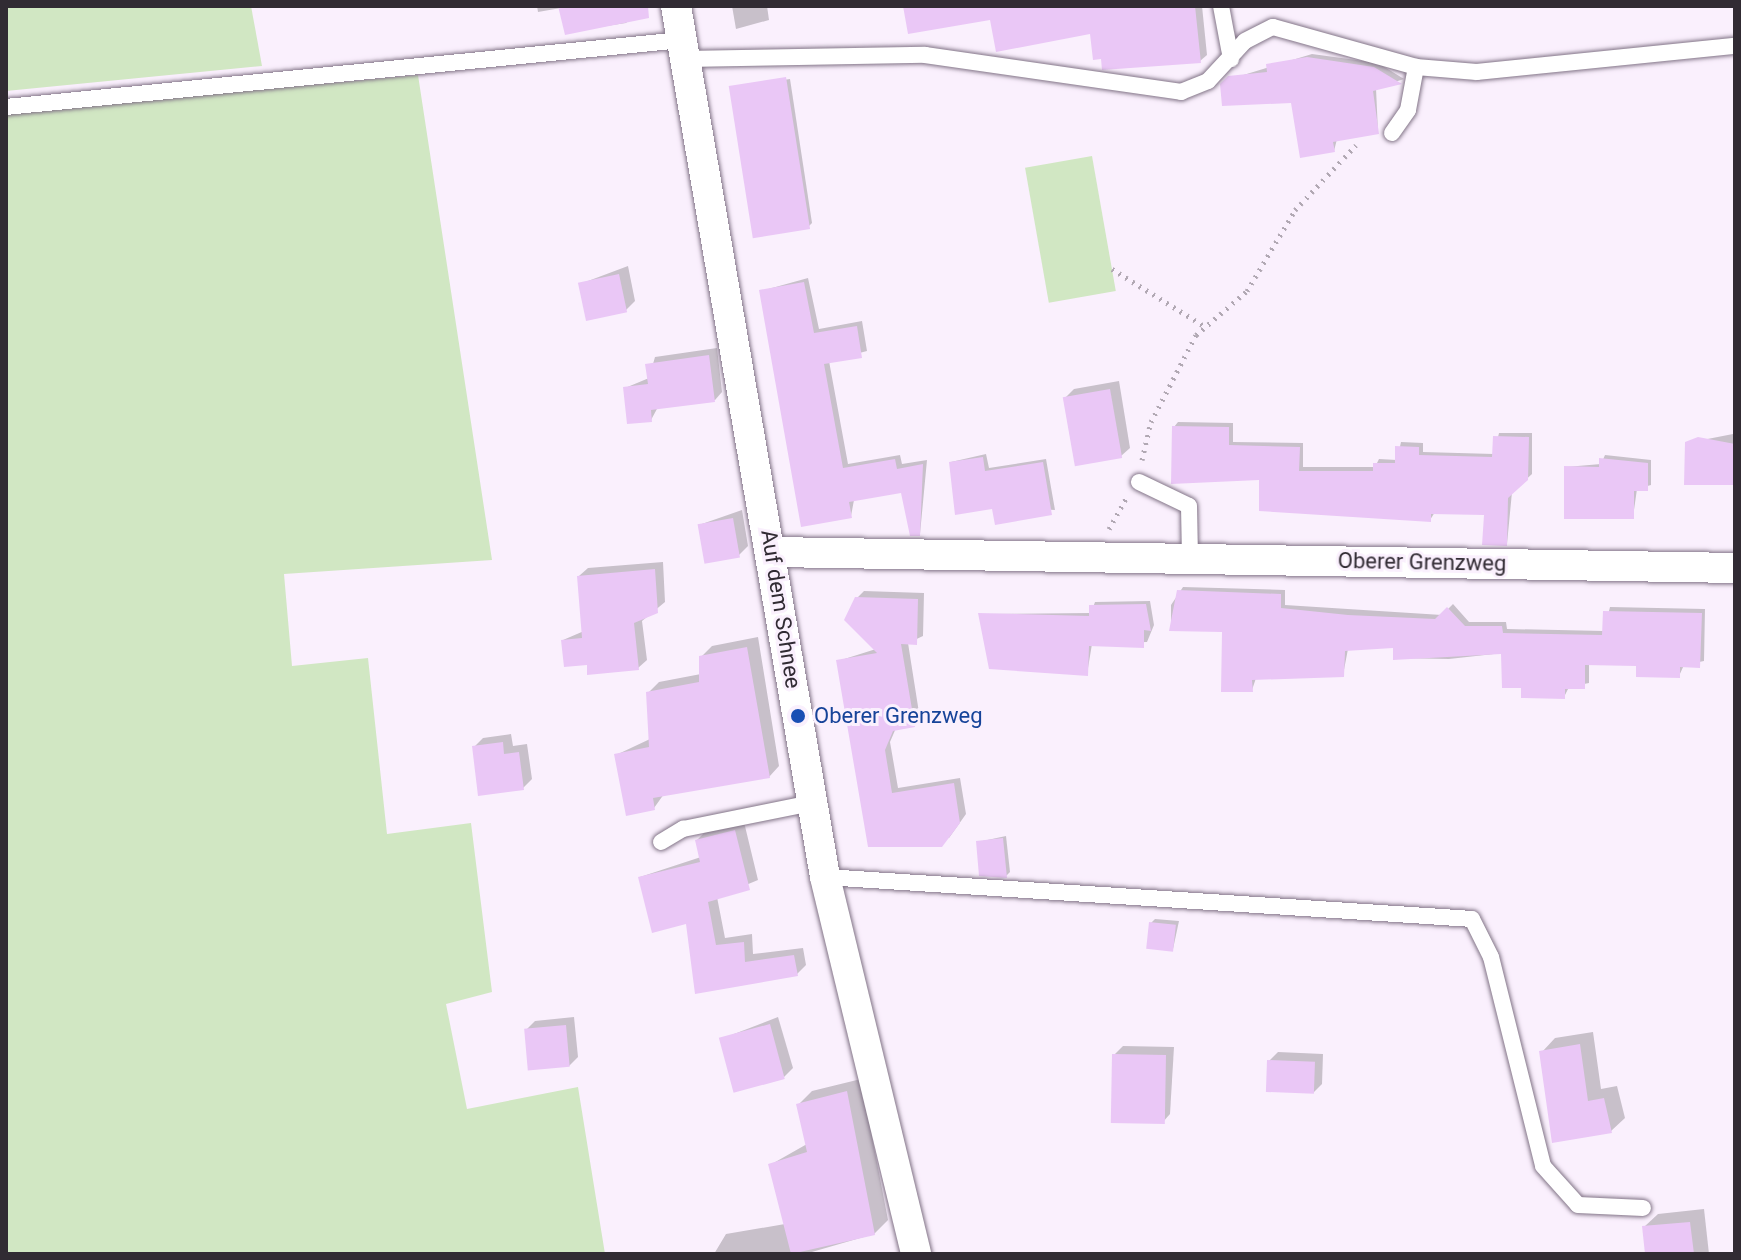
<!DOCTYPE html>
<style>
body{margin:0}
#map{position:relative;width:1741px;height:1260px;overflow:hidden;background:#faf0fd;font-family:Roboto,sans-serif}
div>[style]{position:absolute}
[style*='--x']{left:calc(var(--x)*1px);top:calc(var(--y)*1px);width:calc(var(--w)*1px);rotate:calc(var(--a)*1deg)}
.green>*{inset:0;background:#d1e7c3;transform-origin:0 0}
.shadow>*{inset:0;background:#0003}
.building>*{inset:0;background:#eac7f6;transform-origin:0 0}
.path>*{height:5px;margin-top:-2.5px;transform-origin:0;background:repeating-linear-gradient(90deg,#b1a8b3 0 2px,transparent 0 8px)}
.roads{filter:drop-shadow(0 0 2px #827487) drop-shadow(0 0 2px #827487)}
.lane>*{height:16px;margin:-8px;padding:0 8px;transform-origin:8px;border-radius:8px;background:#fff}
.street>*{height:30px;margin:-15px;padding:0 15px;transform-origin:15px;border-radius:15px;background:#fff}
.dots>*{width:22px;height:22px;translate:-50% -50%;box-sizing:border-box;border:4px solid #faf0fd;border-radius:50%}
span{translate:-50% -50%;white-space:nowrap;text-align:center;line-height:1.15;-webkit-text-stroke:6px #faf0fd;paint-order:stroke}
.street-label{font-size:22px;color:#312b33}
.transit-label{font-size:22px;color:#164399}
.left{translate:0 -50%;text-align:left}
.frame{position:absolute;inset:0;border:8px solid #312b33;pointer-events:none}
</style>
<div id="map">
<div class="green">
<div style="clip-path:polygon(6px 6px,251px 6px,262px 66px,6px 91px)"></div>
<div style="clip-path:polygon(418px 75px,492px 560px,284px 574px,292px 666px,368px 658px,387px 834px,471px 823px,492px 992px,446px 1004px,467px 1109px,578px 1087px,605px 1254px,6px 1254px,6px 113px)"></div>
<div style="left:1092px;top:156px;width:137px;height:68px;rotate:80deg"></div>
</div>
<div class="shadow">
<div style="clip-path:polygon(537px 6px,638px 6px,639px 10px,626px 23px,567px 32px,561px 8px,538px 12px)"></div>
<div style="clip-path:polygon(732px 6px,767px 6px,769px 20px,736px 29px)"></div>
<div style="clip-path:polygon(1080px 6px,1202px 6px,1207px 55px,1200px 61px,1092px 32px)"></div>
<div style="clip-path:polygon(1312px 54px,1378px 63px,1404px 79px,1376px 88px,1378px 132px,1337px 139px,1334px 151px,1293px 101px,1227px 80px)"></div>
<div style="clip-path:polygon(790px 79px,812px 223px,808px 227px,731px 88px)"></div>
<div style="clip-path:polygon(628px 266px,635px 301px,626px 310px,580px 284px)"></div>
<div style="clip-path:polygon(808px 278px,819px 329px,862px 321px,867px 351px,829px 361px,848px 464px,900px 455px,902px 464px,927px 460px,920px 534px,902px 491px,854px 500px,851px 516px,761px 291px)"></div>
<div style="clip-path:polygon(717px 348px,722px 392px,715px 400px,658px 407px,651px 420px,625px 388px,649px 378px,655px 357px)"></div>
<div style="clip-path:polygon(1119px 381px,1130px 448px,1121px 456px,1065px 398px,1074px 389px)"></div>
<div style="clip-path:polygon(1178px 422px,1233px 423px,1233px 442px,1303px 443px,1303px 467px,1375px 467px,1379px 459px,1397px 460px,1401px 442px,1423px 443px,1423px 452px,1494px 454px,1499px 433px,1532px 433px,1532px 474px,1512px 492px,1507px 544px,1486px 513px,1435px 512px,1430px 520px,1261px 478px,1174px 427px)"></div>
<div style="clip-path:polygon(1733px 434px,1735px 440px,1735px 484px,1687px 443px)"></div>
<div style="clip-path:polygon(986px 454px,989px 468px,1046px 459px,1055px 510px,993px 506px,951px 462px)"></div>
<div style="clip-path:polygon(1605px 455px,1651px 460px,1651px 485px,1637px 489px,1633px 517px,1566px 467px,1601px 464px)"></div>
<div style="clip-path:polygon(742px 510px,748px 546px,739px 555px,699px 525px)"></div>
<div style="clip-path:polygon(663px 562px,665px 602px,642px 621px,647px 660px,638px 668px,589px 663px,563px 640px,584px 631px,579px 576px,588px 568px)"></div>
<div style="clip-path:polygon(1183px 587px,1285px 590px,1285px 605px,1442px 615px,1453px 604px,1469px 622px,1506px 622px,1507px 629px,1604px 631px,1610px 607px,1705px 609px,1704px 661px,1684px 665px,1679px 676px,1638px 664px,1589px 664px,1589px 683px,1569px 687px,1564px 697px,1523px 686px,1503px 653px,1449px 659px,1395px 658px,1395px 646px,1348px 649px,1343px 675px,1256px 678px,1252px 690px,1224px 630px,1171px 629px,1171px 605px)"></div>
<div style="clip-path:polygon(864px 591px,924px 593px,923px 636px,908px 643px,920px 719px,896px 728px,890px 742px,898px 788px,960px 778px,966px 814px,949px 838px,870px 845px,838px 661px,876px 649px,857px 598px)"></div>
<div style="clip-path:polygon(1150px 601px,1154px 625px,1147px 642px,1092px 644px,1087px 674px,980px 614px,1091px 613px,1095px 602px)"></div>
<div style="clip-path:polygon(758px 637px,779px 766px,769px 777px,664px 794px,654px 808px,616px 755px,650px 739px,648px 693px,659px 682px,701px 674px,701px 657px,712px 646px)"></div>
<div style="clip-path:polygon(511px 734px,513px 746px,527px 744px,532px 779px,523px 788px,474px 747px,483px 738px)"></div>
<div style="clip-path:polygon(744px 822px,758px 880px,717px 897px,725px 938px,752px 934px,753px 954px,803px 948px,806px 965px,797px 974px,697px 991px,688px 922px,640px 877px,701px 857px,697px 840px,706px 831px)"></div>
<div style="clip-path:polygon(1006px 836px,1010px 872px,1006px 876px,978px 842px)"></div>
<div style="clip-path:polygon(1155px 919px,1179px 921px,1173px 949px,1151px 923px)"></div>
<div style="clip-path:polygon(574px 1017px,578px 1057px,569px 1066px,526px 1030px,535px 1021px)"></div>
<div style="clip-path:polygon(778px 1017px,793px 1068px,784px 1077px,721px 1039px)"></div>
<div style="clip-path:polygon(1593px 1032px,1601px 1089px,1617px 1086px,1625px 1118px,1611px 1131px,1542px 1052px,1555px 1038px)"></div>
<div style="clip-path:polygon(1123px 1046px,1174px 1047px,1170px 1114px,1162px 1123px,1114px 1055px)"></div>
<div style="clip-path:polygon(1278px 1052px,1323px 1054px,1322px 1084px,1313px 1093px,1269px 1061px)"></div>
<div style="clip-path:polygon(861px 1079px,888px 1220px,874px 1234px,805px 1254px,714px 1254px,726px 1234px,785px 1224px,770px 1165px,807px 1144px,798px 1105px,812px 1091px)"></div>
<div style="clip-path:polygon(1704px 1209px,1709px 1254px,1647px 1254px,1644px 1227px,1658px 1214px)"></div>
</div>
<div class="building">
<div style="clip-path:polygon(558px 6px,648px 6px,649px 18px,565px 35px)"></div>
<div style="clip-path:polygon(903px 6px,1195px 6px,1201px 63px,1102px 70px,1101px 59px,1093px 60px,1090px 34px,996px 52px,990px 20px,908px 34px)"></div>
<div style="clip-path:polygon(1307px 57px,1374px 67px,1402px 84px,1373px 91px,1379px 134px,1333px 142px,1335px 152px,1300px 158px,1291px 103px,1222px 106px,1220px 84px,1228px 76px,1267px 72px,1266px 64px)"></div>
<div style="left:786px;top:77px;width:154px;height:58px;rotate:81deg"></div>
<div style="left:619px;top:274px;width:39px;height:42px;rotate:78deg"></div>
<div style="clip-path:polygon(804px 282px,814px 333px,857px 326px,862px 358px,824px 364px,843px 468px,895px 459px,897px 469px,923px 464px,920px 536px,910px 536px,901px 493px,849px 502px,852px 518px,801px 527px,759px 290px)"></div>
<div style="clip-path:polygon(709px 355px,715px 402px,651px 410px,652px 422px,627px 424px,623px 387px,648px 384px,645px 364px)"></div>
<div style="left:1110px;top:389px;width:70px;height:48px;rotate:80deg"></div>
<div style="clip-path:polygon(1172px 426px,1229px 427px,1229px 445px,1300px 447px,1299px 471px,1373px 471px,1373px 463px,1395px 463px,1395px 446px,1419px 447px,1419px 455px,1492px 457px,1493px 436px,1529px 437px,1528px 480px,1508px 498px,1507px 546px,1482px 545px,1484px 515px,1431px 514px,1431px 522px,1259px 511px,1259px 480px,1171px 484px)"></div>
<div style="clip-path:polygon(1698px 437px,1735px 444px,1735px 485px,1684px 485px,1685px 442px)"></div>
<div style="clip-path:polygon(983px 457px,985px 471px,1043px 462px,1052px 515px,995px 525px,992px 509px,955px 515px,949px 462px)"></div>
<div style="clip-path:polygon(1599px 458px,1648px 463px,1648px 491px,1634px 491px,1634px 519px,1564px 519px,1564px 466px,1599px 467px)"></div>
<div style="left:733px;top:518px;width:40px;height:36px;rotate:80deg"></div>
<div style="clip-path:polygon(655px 569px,658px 613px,634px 623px,639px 670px,587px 675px,587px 665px,564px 667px,561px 640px,582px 638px,577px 576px)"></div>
<div style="clip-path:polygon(1177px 590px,1281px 594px,1281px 608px,1348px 615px,1435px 619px,1447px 607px,1465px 626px,1502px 626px,1503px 633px,1602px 635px,1603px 611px,1702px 613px,1700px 668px,1680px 667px,1680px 678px,1636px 677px,1636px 666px,1585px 665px,1585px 689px,1565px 689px,1565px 699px,1521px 698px,1521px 688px,1502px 688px,1501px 654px,1393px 660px,1393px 648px,1345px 651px,1344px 677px,1252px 680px,1253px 692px,1221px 692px,1222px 632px,1169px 631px)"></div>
<div style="clip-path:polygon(855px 597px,918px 599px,917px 645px,901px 644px,915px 727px,893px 731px,885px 750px,892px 793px,954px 783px,960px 823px,942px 847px,868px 847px,836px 660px,877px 653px,844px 620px)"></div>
<div style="clip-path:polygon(1146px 604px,1151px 631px,1144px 630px,1144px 648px,1089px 646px,1088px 676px,989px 669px,978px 613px,1089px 616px,1089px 605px)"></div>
<div style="clip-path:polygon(747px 647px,770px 778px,653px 798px,655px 810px,626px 816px,614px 754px,649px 747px,646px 692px,699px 682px,699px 656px)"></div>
<div style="clip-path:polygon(503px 742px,504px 754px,519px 752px,524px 790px,478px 796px,472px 746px)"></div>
<div style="clip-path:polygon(735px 830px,750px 890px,708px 902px,716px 945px,744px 942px,745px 962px,794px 955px,798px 976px,695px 994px,686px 924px,652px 933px,638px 877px,700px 862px,695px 840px)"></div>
<div style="clip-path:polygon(1003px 838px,1007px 878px,979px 876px,976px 841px)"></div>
<div style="left:1149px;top:922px;width:27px;height:27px;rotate:6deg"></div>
<div style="left:770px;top:1024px;width:57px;height:53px;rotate:75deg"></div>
<div style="left:566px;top:1025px;width:42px;height:42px;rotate:85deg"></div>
<div style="clip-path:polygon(1580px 1044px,1588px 1101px,1604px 1098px,1612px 1133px,1552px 1143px,1539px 1051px)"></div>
<div style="left:1112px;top:1054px;width:54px;height:69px;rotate:1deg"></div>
<div style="left:1267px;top:1060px;width:48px;height:32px;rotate:2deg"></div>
<div style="clip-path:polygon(847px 1091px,875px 1235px,791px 1254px,768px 1164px,807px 1152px,796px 1104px)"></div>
<div style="clip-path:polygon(1690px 1222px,1694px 1254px,1645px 1254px,1642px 1226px)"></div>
</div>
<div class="path">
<div style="--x:1112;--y:269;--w:110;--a:31.7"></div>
<div style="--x:1142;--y:460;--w:39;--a:-77"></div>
<div style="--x:1151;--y:422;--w:98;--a:-62.7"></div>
<div style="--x:1196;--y:335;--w:67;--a:-40.8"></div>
<div style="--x:1247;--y:291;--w:94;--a:-59.3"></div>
<div style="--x:1295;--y:210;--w:89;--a:-46.8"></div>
<div style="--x:1109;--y:529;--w:37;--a:-61"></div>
</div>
<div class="roads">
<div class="lane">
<div style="--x:1221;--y:6;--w:54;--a:79.3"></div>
<div style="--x:685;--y:59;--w:240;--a:-1"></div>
<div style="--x:925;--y:55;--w:259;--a:8.2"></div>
<div style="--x:1181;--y:92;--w:29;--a:-22"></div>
<div style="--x:1208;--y:81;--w:54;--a:-47.2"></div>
<div style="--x:1245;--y:41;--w:31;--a:-27"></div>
<div style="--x:1273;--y:27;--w:148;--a:15.6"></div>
<div style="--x:1416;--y:67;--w:61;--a:4.7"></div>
<div style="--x:1477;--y:72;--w:259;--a:-5.8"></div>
<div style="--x:6;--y:107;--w:679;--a:-5.66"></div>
<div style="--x:1392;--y:133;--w:28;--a:-55"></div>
<div style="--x:1408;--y:110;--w:44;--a:-79.5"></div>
<div style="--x:1139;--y:482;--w:55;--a:25.6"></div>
<div style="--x:1189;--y:506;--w:53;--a:88.9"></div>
<div style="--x:661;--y:842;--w:26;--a:-31"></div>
<div style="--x:683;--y:829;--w:132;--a:-11.4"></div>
<div style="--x:825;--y:877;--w:648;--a:3.71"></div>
<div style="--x:1472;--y:919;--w:42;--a:63.4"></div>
<div style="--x:1491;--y:957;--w:215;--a:76"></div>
<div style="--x:1543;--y:1166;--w:52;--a:48.1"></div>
<div style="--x:1578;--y:1205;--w:65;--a:2.6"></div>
</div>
<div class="street">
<div style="--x:676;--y:6;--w:884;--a:80.29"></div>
<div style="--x:825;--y:877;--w:388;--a:76.4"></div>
<div style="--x:773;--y:552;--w:962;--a:0.95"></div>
</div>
</div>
<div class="dots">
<div style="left:798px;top:716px;background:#1a4fb4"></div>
</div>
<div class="street-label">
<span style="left:1422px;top:562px;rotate:1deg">Oberer Grenzweg</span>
<span style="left:781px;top:609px;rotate:81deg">Auf dem Schnee</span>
</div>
<div class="transit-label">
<span class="left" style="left:814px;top:716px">Oberer Grenzweg</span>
</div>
<div class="frame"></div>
</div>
